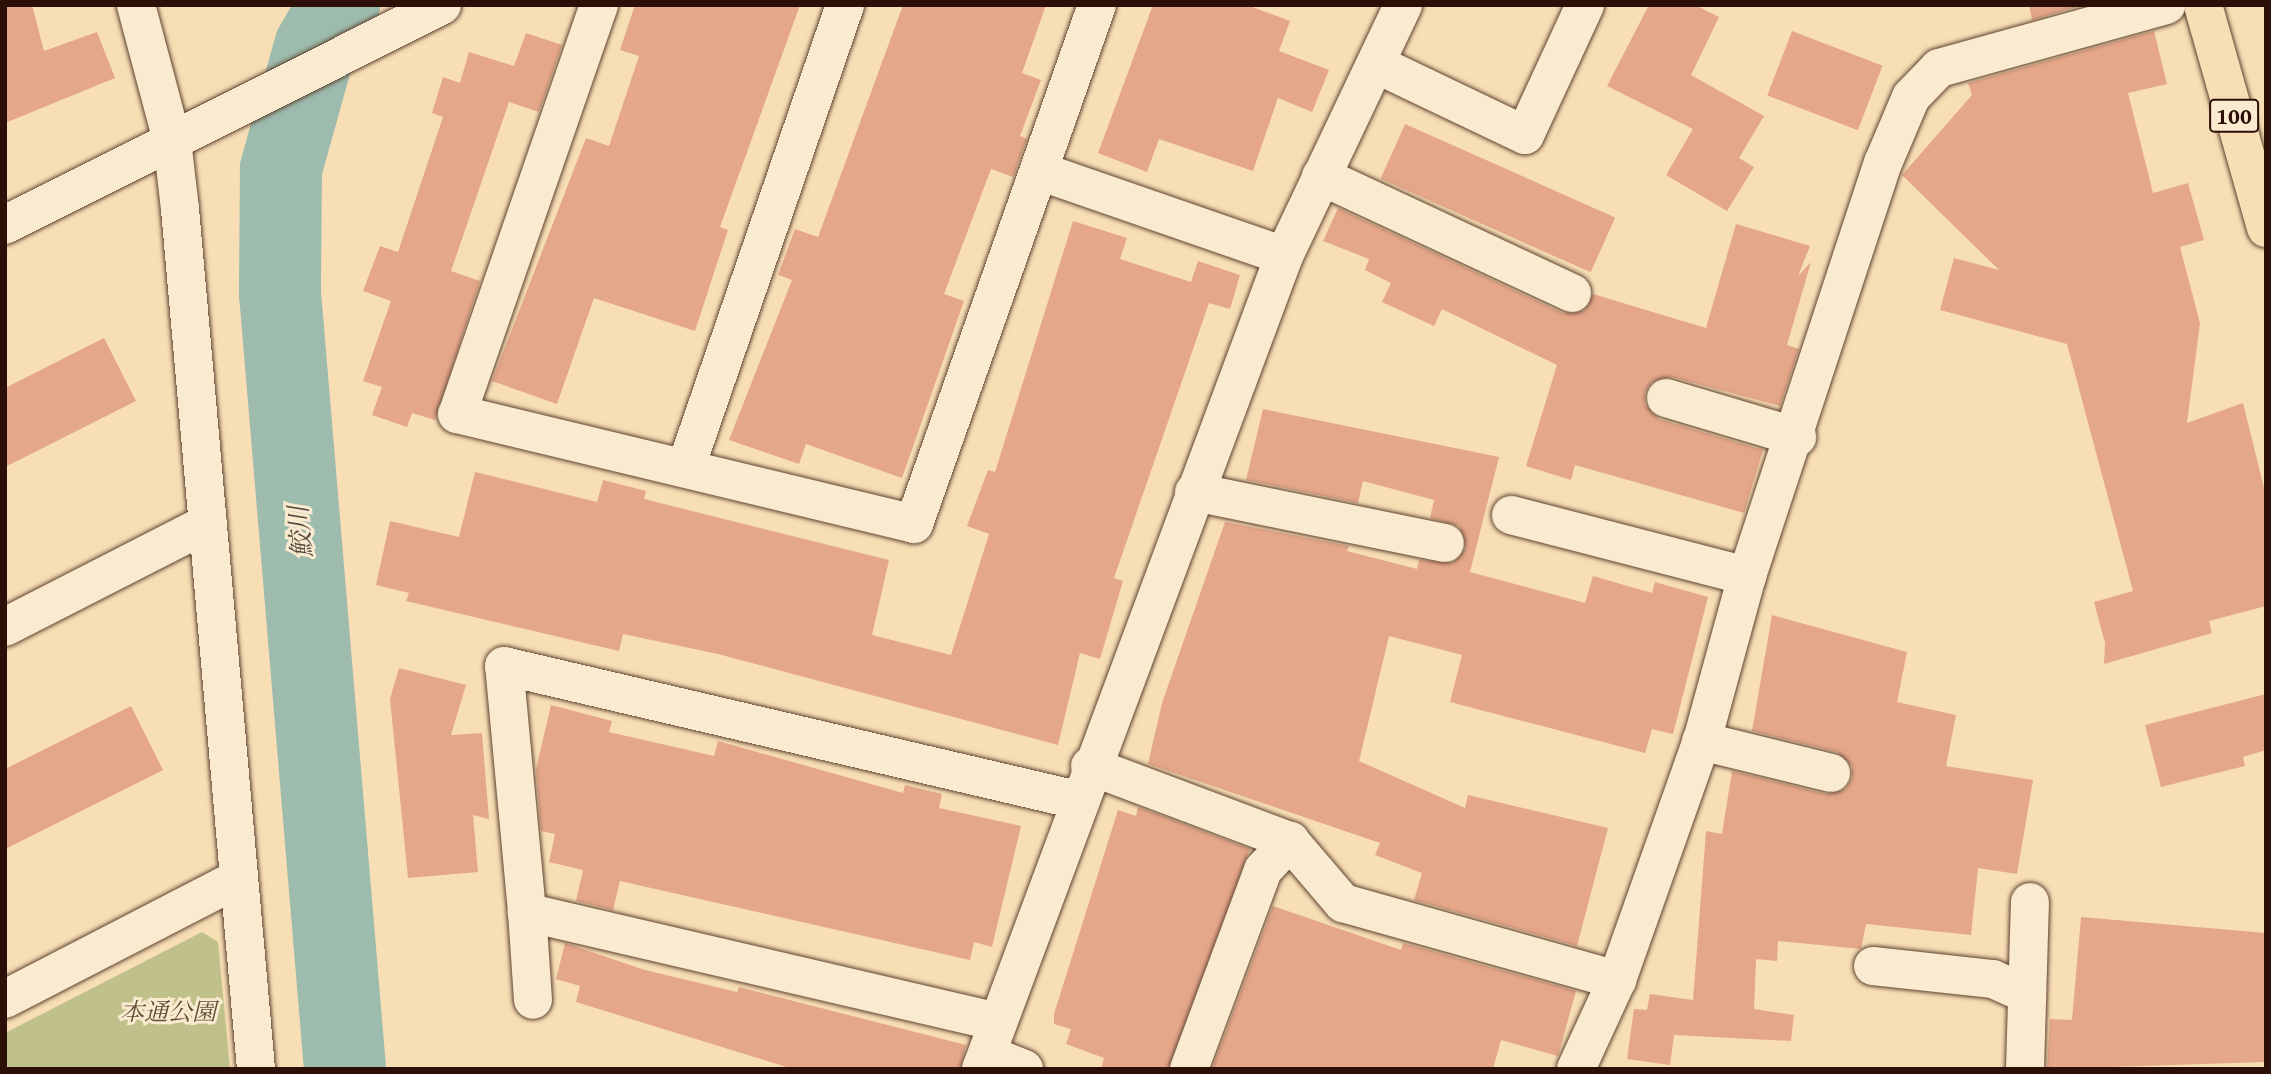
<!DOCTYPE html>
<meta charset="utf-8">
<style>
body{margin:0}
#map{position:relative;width:2271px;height:1074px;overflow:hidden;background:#f8deb5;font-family:"Gentium Book Plus","Noto Serif JP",serif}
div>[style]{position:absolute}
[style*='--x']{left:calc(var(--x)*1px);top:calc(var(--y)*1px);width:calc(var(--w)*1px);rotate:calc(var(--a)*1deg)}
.green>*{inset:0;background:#c0c08b}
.river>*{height:82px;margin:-41px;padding:0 41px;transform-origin:41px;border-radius:41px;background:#9dbcad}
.building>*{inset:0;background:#e5a78a;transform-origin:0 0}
.roads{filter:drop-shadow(0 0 2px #5f4332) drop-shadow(0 0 2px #5f4332)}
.minor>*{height:38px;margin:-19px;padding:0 19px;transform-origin:19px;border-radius:19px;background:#faeacf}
.tertiary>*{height:38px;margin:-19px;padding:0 19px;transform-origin:19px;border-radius:19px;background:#faeacf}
.primary>*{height:38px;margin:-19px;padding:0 19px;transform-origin:19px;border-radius:19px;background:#f8deb5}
span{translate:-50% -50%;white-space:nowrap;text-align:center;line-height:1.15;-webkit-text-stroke:6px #faeacf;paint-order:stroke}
.shield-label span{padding:2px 5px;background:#faeacf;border:2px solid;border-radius:5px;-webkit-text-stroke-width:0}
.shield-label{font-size:23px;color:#2c0f06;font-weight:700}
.park-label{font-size:24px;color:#604d35;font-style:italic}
.water-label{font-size:26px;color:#544c40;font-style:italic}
.frame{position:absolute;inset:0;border:7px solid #2c0f06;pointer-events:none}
</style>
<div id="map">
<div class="green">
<div style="clip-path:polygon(202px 932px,218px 942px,230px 1069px,5px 1069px,5px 1033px)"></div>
</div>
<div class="river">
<div style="--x:339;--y:5;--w:48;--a:119.7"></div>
<div style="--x:315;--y:47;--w:127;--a:105.6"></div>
<div style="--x:281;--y:169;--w:124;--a:90.5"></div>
<div style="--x:280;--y:293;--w:779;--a:85.21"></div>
</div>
<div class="building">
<div style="clip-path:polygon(5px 5px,32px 5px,44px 51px,97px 32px,115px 78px,5px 123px)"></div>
<div style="clip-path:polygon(635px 5px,800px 5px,720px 227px,728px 230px,695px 331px,594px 298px,557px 404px,492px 381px,586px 138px,609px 146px,639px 56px,620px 50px)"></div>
<div style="clip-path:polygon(903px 5px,1046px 5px,1022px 73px,1041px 80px,1020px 136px,1027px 139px,1013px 177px,991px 169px,944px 294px,964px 301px,902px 478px,806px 444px,799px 464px,729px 440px,792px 280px,778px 275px,795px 229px,818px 237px)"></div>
<div style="clip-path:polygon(1153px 5px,1247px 5px,1290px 21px,1279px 51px,1329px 70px,1312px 112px,1278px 98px,1253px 171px,1159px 139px,1147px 172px,1098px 153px)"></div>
<div style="clip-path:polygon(1649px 5px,1695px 5px,1719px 17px,1691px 75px,1764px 116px,1739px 158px,1754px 167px,1727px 211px,1666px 175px,1693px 129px,1607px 86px)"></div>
<div style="clip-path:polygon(2029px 5px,2083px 5px,2032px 20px)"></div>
<div style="left:1792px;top:31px;width:97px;height:69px;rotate:21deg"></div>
<div style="clip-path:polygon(2154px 31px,2167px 84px,2128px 93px,2153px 193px,2188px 183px,2204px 240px,2180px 247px,2200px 323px,2187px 423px,2243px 403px,2266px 496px,2266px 606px,2209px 621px,2212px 633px,2104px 664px,2105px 643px,2094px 602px,2133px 591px,2067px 344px,1940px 310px,1954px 258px,1999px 270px,1902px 175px,1972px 95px,1968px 83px)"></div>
<div style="clip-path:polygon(526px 33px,562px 45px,539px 112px,509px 102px,451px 271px,480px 281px,435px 420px,412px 413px,407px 427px,372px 415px,382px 387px,363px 381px,391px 301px,363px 291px,380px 246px,398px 252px,443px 117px,432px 113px,443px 77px,460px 83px,469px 52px,514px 66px)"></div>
<div style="left:1405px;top:124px;width:230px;height:60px;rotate:24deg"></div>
<div style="clip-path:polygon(1338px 208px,1563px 313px,1584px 311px,1593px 294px,1706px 328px,1736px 224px,1810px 246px,1798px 276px,1811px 262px,1787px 345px,1799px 349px,1780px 406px,1672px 377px,1652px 382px,1645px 392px,1645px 404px,1659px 419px,1763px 450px,1744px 513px,1575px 465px,1571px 480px,1526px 466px,1557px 365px,1442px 309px,1434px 326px,1382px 302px,1391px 283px,1365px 270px,1369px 259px,1323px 241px)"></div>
<div style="clip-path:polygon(1073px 221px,1127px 238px,1120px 259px,1191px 282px,1198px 261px,1240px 275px,1230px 309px,1209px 303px,1114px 578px,1123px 581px,1100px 659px,1080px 653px,1058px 745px,718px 654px,623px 634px,619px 651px,406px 601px,409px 593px,376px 585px,390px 521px,459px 537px,475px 472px,597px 502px,603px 480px,646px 491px,644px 499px,889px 560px,872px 635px,951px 655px,989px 534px,967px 526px,988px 470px,995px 472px)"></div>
<div style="clip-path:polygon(104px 338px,136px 401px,5px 467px,5px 388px)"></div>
<div style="clip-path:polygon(1263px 409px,1499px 457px,1470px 572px,1585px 603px,1593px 576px,1652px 593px,1655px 582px,1708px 597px,1673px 734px,1652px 729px,1645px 753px,1450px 702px,1462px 655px,1389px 636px,1359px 761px,1465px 808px,1468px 795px,1608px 828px,1577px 946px,1414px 900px,1422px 873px,1375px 855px,1380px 843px,1148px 764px,1162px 703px,1225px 522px,1349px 546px,1347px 551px,1417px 569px,1419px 560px,1453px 563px,1466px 548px,1459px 526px,1430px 518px,1434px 500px,1363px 481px,1358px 503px,1246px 480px)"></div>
<div style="clip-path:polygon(1772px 615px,1907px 652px,1897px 702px,1956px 715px,1946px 766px,2033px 780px,2017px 874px,1978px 868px,1971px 935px,1866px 924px,1861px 949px,1778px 941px,1777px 961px,1756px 959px,1754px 1009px,1794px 1015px,1791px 1041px,1674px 1035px,1670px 1065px,1627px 1059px,1634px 1009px,1647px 1010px,1650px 994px,1693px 1000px,1706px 831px,1722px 834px,1732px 771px,1826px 794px,1846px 789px,1852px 779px,1852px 766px,1837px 752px,1752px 731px)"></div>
<div style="clip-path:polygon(399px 668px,466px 685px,451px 735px,482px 733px,489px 819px,473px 815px,478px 872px,408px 878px,390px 699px)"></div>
<div style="clip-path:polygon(2266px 694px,2266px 750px,2243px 757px,2245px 766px,2161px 787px,2145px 725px)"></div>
<div style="clip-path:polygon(551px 705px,612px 721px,609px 732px,714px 756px,718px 741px,903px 793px,905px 785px,942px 794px,939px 808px,1021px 826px,992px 947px,974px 942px,970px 960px,620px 881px,613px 910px,576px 901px,583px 870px,549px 862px,555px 834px,541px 831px,536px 769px)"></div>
<div style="clip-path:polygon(131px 706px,163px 770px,5px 849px,5px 769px)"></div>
<div style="clip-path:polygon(1138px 807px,1250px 849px,1168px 1069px,1101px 1069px,1104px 1058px,1066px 1044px,1071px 1029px,1054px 1024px,1054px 1014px,1118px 810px,1136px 816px)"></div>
<div style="clip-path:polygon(1273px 906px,1401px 950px,1403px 943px,1576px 991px,1558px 1056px,1501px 1040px,1493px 1069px,1212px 1069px)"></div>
<div style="clip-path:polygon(2081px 917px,2266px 933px,2266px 1062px,2047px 1069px,2050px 1019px,2072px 1020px)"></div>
<div style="clip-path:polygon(565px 943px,645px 970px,737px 992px,739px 987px,966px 1045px,960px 1069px,793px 1069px,576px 1002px,580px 986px,556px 979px)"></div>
</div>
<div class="roads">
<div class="minor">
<div style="--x:599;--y:5;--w:433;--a:109.1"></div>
<div style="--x:457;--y:414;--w:470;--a:13.5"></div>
<div style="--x:914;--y:524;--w:550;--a:-70.58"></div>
<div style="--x:1376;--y:64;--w:165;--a:25.5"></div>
<div style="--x:1525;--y:135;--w:143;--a:-65.2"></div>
<div style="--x:1039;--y:171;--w:259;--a:19.1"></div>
<div style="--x:1321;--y:176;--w:277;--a:25"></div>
<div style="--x:1666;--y:398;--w:137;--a:16.6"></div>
<div style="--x:686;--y:467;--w:489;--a:-71"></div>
<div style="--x:1194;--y:492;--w:256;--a:11.5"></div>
<div style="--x:1511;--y:515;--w:244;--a:14.5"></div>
<div style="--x:5;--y:627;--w:228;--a:-27.1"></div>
<div style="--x:1701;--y:741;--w:134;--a:13.8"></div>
<div style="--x:1090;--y:766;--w:214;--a:20.6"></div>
<div style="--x:1290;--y:841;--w:82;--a:49.5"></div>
<div style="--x:1343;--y:903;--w:285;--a:15.7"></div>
<div style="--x:527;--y:912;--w:88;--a:86.1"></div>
<div style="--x:1873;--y:966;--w:121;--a:6.2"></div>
<div style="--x:1993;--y:979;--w:37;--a:24"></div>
<div style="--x:5;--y:999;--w:263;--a:-27.3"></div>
<div style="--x:998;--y:1022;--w:484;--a:-166.9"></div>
<div style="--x:527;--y:912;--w:247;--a:-95.3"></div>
<div style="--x:504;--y:666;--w:588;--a:13.16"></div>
<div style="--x:987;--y:1054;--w:40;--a:22"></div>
<div style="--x:981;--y:1069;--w:868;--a:-69.56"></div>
<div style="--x:1284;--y:256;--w:278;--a:-64.6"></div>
<div style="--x:1189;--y:1069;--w:212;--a:-69.6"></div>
<div style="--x:1263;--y:870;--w:40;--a:-47"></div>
<div style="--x:1576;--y:1069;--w:98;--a:-65.3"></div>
<div style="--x:1617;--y:980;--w:258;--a:-70.5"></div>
<div style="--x:1703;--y:737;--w:167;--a:-74.7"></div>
<div style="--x:1747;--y:576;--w:435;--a:-71.8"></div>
<div style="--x:1883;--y:163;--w:72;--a:-67"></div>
<div style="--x:1911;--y:97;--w:40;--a:-46"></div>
<div style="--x:1939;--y:68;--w:236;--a:-15.5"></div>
<div style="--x:2025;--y:1069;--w:167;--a:-88.3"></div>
</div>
<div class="tertiary">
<div style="--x:136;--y:5;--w:140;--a:75.1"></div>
<div style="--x:172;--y:140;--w:69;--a:83.4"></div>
<div style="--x:180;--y:209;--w:863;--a:84.95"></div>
<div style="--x:5;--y:225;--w:489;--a:-26.7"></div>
</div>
<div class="primary">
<div style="--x:2203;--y:5;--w:232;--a:74.2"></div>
</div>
</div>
<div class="shield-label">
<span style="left:2234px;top:116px">100</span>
</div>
<div class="park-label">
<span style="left:168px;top:1012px">本通公園</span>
</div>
<div class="water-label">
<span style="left:300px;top:532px;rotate:-95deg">鮫川</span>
</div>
<div class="frame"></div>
</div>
